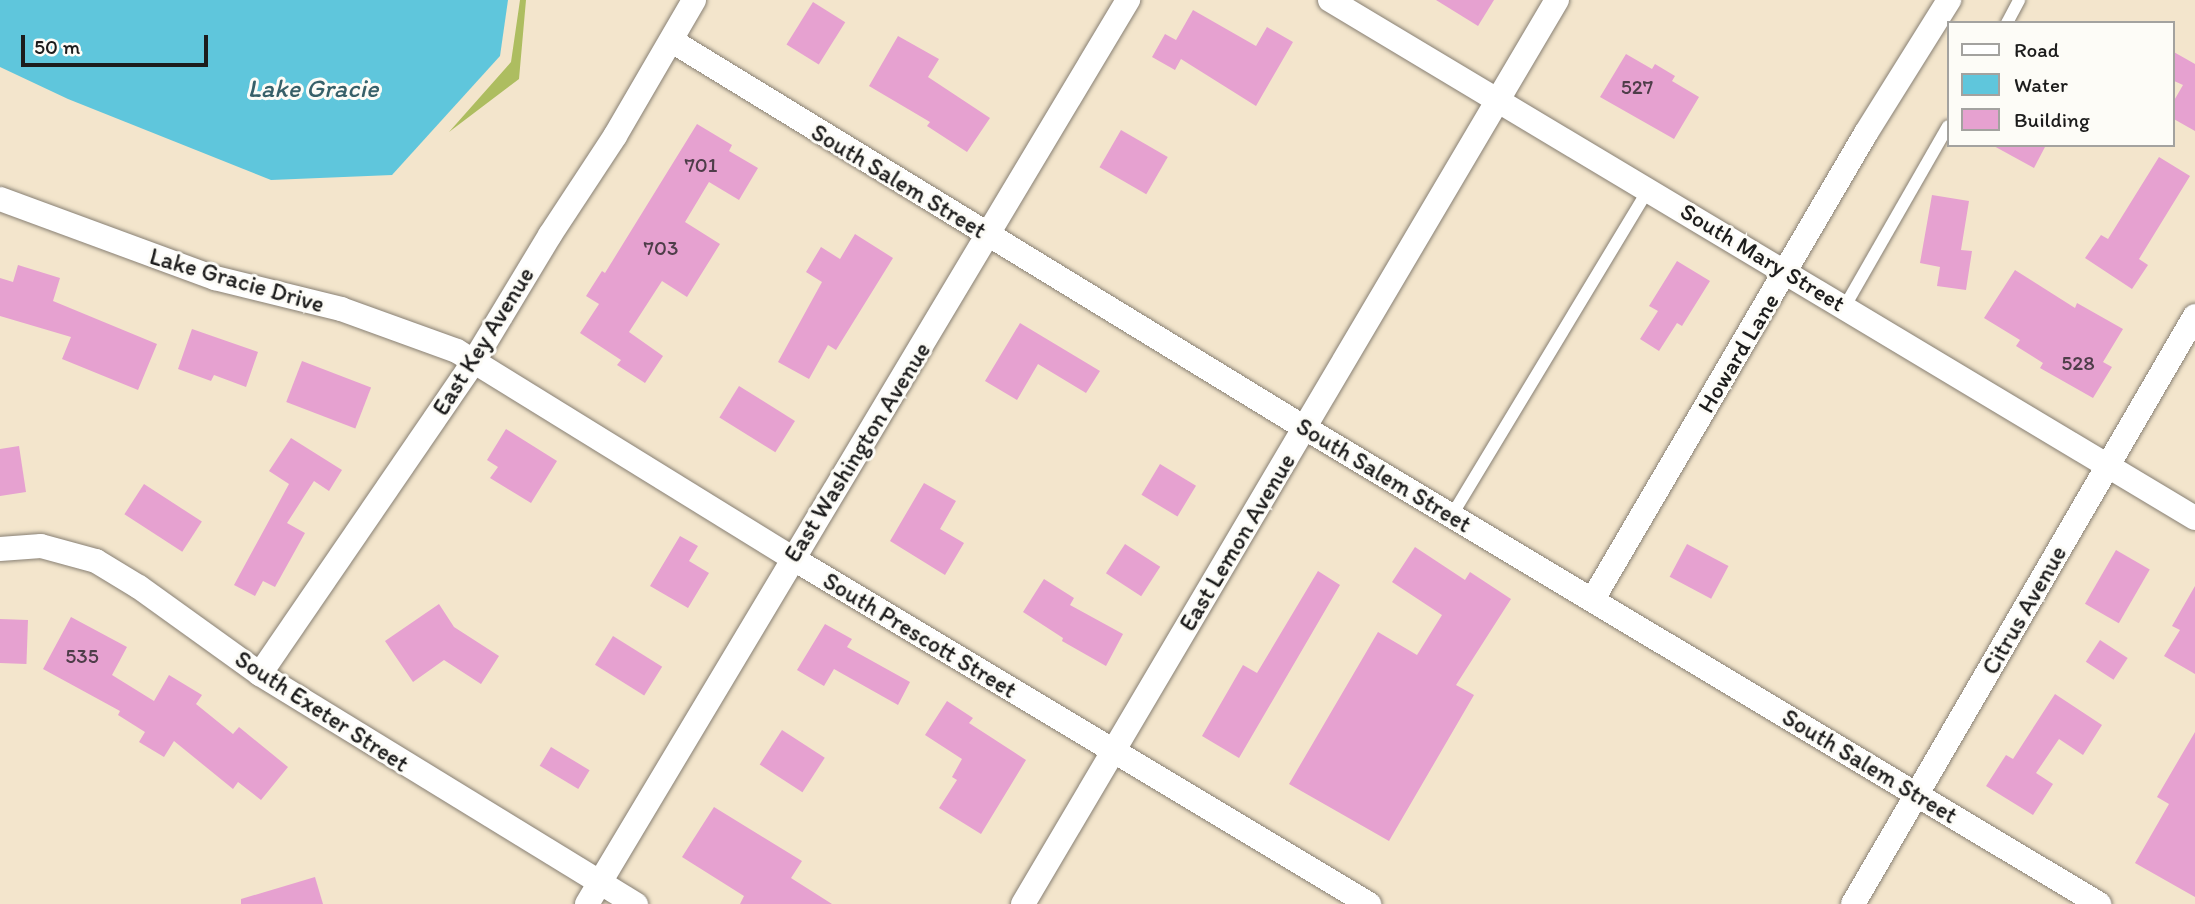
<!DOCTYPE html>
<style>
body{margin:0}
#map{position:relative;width:2195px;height:904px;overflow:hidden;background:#f3e5cc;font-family:Itim,sans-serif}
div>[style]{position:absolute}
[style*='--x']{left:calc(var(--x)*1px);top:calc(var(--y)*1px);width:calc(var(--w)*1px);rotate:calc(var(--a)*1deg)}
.green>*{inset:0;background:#adbd60}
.water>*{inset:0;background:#5fc6dc}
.building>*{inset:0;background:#e6a1d0;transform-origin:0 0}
.roads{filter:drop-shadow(0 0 2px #888074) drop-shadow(0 0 2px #888074)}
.lane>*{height:12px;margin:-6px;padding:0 6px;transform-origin:6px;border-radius:6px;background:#fff}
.street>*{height:24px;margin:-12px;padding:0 12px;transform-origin:12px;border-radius:12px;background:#fff}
span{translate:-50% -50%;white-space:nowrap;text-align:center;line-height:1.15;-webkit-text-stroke:6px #fdfcf7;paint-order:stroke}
.number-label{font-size:21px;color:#4e3d49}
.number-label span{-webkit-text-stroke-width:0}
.street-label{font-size:24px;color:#1c1c1c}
.water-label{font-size:26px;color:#376069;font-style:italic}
.legend{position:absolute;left:1947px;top:21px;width:228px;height:126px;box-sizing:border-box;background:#fdfcf7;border:2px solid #a3a29f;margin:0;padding:9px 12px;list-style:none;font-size:21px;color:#1c1c1c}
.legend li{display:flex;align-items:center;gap:14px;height:35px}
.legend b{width:35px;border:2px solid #a3a29f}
.scale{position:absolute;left:21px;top:35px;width:187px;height:32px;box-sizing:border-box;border:4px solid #1c1c1c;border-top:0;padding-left:9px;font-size:21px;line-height:24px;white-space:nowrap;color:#1c1c1c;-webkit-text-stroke:5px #fdfcf7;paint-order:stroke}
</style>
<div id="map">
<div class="green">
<div style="clip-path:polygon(520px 0,526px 0,519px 79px,449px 132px,511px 62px)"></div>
</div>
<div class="water">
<div style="clip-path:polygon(0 0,508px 0,500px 56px,392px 175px,271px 180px,68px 99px,0 67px)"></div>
</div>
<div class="building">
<div style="clip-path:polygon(1436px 0,1494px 0,1478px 26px)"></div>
<div style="left:813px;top:2px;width:38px;height:50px;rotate:32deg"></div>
<div style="clip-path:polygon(1193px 10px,1256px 46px,1267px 27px,1293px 42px,1256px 106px,1181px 59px,1175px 70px,1152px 57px,1165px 34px,1176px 40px)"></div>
<div style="clip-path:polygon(898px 36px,939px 59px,928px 77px,990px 118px,967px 152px,927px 126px,930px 122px,869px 86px)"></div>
<div style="clip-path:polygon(2172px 51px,2195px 64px,2195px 131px,2172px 118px,2172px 104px,2183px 85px,2172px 80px)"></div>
<div style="clip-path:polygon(1626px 54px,1652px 69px,1655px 64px,1675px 76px,1672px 81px,1699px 97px,1674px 139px,1600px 97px)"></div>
<div style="clip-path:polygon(697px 124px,732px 145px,729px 151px,758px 168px,739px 200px,709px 182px,685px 222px,720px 244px,687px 297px,662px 281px,629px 332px,663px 356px,645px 383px,617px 365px,621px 360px,580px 333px,599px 304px,586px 296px,602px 271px,605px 273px)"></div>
<div style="left:1121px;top:130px;width:54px;height:43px;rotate:30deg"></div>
<div style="clip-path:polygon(1992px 145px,2046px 145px,2034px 168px)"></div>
<div style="clip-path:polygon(2159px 157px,2190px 176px,2139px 259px,2148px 265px,2132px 289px,2085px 258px,2101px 235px,2108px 239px)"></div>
<div style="clip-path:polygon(1932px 195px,1969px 201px,1961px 250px,1972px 251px,1966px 290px,1937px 286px,1940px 267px,1920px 263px)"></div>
<div style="clip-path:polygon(855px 234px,893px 258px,836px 350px,828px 345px,809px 379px,778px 362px,822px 282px,806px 272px,821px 247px,840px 259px)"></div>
<div style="clip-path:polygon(1677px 261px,1710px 281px,1682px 326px,1677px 323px,1659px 351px,1640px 339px,1658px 311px,1649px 306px)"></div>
<div style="clip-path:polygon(18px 265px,60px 278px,53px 301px,157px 344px,138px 390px,62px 359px,71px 337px,0 316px,0 278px,13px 282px)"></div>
<div style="clip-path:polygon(2015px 270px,2075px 308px,2077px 303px,2123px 329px,2103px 362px,2112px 367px,2093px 398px,2040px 368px,2043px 363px,2016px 346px,2020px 340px,1984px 318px)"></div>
<div style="clip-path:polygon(1020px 323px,1100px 371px,1086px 393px,1038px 364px,1017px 400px,985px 381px)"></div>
<div style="clip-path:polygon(192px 329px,258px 352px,246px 387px,214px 375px,211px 381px,178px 369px)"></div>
<div style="left:302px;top:361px;width:74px;height:44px;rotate:21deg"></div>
<div style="left:739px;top:386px;width:66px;height:37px;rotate:32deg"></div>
<div style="clip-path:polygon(506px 429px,557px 461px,531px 503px,490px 478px,498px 467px,487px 460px)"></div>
<div style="clip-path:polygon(291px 438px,342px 470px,329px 491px,314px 481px,287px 523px,305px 533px,275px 587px,263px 581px,255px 596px,234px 585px,289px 484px,269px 471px)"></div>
<div style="clip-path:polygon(19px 446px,26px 492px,0 496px,0 449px)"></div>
<div style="left:1160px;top:464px;width:42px;height:36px;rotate:31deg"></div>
<div style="clip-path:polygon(924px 483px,956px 501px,940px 529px,964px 543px,945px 575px,890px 541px)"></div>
<div style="left:144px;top:484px;width:69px;height:36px;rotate:33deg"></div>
<div style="clip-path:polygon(680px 536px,698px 546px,689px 561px,709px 573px,688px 608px,650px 586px)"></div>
<div style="left:1125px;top:544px;width:42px;height:35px;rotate:33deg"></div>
<div style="left:1687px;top:544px;width:47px;height:37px;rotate:28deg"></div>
<div style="clip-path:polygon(1415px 547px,1465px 580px,1470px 572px,1511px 599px,1456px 685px,1474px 695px,1389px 841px,1289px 784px,1378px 632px,1417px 655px,1442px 615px,1392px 582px)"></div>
<div style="left:2116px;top:550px;width:39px;height:62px;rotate:30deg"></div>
<div style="clip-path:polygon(1318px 571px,1340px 585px,1239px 758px,1202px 736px,1243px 665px,1257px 673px)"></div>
<div style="clip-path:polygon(1044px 579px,1074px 598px,1070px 605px,1123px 634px,1106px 666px,1062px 641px,1063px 638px,1023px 612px)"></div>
<div style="clip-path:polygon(2195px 586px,2195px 674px,2164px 656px,2180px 630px,2172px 626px)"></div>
<div style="clip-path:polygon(439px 604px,454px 627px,499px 656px,481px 684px,444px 660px,413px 682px,385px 641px)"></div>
<div style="clip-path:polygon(71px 617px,127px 647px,112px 675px,154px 701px,169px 675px,202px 695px,196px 704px,233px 734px,239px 727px,288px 767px,261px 800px,238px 782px,233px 789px,174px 741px,164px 757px,139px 742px,145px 732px,118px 715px,120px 711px,43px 669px)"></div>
<div style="left:0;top:619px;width:28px;height:44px;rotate:2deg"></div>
<div style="clip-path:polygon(825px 624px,852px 639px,847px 647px,910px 682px,898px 705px,834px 669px,824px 686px,797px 670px)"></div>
<div style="left:613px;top:636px;width:58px;height:34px;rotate:32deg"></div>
<div style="left:2100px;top:640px;width:33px;height:26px;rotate:33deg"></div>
<div style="clip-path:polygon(2055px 694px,2102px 725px,2083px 755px,2059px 739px,2036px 773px,2053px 784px,2033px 815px,1986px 786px,2006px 755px,2013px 759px)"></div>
<div style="clip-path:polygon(947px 701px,973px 718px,969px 723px,1026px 760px,981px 834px,939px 808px,957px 780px,952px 777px,962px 759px,925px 735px)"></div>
<div style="left:782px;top:730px;width:51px;height:41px;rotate:33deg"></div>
<div style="clip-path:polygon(2195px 732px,2195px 897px,2135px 863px,2169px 804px,2157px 797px)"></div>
<div style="left:551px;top:747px;width:45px;height:22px;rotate:31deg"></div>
<div style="clip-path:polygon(714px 807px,802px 861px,791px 878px,832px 904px,740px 904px,744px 896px,682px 857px)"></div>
<div style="clip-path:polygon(315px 877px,323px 904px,241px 904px,241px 899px)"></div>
</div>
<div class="roads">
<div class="lane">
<div style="--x:2007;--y:23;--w:26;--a:-62"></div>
<div style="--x:1845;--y:306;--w:207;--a:-60.2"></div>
<div style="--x:1452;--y:515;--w:381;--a:-58.9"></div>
</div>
<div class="street">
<div style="--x:1330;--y:0;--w:1008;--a:30.92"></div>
<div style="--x:672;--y:41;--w:742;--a:31.44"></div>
<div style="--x:1305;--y:428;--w:926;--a:30.94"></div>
<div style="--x:0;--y:199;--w:229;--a:20.2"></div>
<div style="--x:215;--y:278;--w:130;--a:13.8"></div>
<div style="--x:341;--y:309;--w:123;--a:19.9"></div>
<div style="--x:457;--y:351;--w:394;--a:31.7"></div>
<div style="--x:792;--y:558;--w:673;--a:30.95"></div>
<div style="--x:0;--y:549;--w:41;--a:-4.2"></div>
<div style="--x:41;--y:546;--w:57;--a:15.3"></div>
<div style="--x:96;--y:561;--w:50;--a:31.2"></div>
<div style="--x:139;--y:587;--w:149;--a:35.7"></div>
<div style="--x:260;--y:674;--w:441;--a:31.5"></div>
<div style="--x:1593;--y:599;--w:540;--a:-59.64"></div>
<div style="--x:1866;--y:133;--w:157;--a:-58"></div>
<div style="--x:260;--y:674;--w:379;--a:-55.6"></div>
<div style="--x:474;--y:361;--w:147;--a:-58.9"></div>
<div style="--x:550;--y:235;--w:118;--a:-56.7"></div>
<div style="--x:615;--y:136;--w:157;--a:-59.8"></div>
<div style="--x:587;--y:904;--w:1054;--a:-59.1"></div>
<div style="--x:1023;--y:904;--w:1050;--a:-59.43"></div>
<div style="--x:1853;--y:904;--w:680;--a:-59.82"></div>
</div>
</div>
<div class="number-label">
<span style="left:1637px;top:87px">527</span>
<span style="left:701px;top:165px">701</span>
<span style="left:661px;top:248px">703</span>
<span style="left:2078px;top:363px">528</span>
<span style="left:82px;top:656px">535</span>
</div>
<div class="street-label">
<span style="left:899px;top:181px;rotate:31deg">South Salem Street</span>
<span style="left:1763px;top:257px;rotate:31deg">South Mary Street</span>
<span style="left:237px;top:280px;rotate:16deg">Lake Gracie Drive</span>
<span style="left:483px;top:341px;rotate:-58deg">East Key Avenue</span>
<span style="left:1738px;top:353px;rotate:-59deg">Howard Lane</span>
<span style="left:857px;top:452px;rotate:-58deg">East Washington Avenue</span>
<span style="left:1384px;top:475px;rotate:31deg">South Salem Street</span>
<span style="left:1237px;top:542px;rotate:-59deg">East Lemon Avenue</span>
<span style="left:2024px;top:610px;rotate:-60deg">Citrus Avenue</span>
<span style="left:920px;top:635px;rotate:31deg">South Prescott Street</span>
<span style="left:322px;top:711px;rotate:33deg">South Exeter Street</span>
<span style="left:1870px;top:766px;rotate:31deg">South Salem Street</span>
</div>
<div class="water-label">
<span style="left:313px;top:89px">Lake Gracie</span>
</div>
<ul class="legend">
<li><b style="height:9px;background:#fff"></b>Road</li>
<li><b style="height:19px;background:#5fc6dc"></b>Water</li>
<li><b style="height:19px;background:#e6a1d0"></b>Building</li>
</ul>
<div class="scale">50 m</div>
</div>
